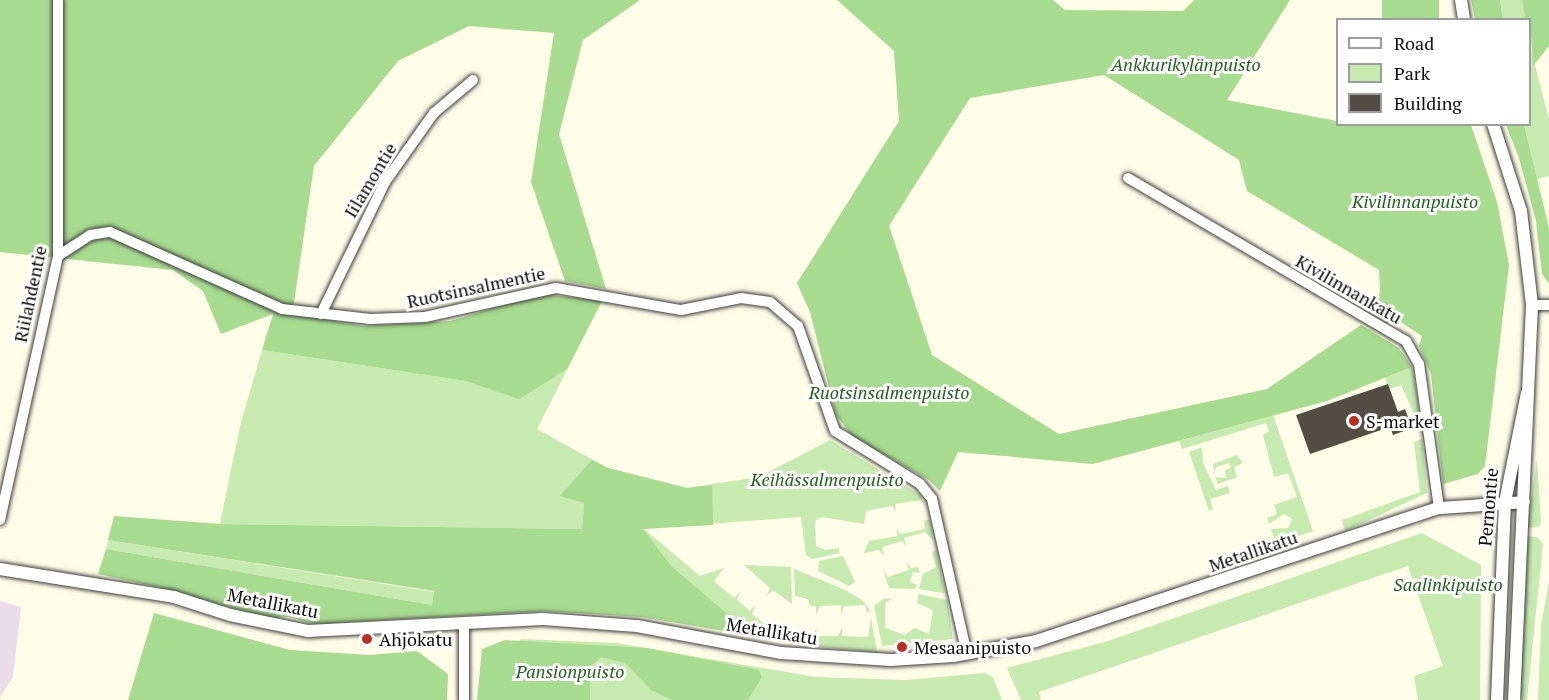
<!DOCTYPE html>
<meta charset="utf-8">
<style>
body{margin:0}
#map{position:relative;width:1549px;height:700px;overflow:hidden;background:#fffde7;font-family:"PT Serif",serif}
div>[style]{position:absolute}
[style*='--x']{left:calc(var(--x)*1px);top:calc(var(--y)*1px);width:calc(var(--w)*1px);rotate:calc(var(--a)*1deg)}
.industrial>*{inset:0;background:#eadde9}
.green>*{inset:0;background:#c6eab0}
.forest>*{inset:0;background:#a7db8f;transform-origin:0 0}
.building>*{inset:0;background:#534d46}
.roads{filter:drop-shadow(0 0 2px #3d3d3d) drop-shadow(0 0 2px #3d3d3d)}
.minor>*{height:10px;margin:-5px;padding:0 5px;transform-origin:5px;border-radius:5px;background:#fff}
.tertiary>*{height:12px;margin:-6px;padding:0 6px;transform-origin:6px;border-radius:6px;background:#fff}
.dots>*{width:16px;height:16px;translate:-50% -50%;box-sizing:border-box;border:3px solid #fff;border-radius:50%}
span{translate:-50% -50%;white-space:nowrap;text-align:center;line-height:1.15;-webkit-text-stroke:6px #fff;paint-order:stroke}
.park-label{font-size:18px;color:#1f6219;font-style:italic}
.street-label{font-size:18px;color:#0a0a0a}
.poi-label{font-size:18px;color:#0a0a0a}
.left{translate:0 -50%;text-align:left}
.legend{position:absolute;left:1336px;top:18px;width:195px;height:108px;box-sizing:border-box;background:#fff;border:2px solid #9d9d9d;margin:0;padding:8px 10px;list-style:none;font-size:18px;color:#0a0a0a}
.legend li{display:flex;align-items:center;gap:12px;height:30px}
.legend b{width:30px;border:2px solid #9d9d9d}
</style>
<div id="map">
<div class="industrial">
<div style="clip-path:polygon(0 601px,21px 607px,13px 677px,0 698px)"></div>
</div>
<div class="green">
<div style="clip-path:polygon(1500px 0,1522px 0,1525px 19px,1503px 19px)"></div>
<div style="clip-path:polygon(1530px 46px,1549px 119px,1549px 176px,1537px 179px,1524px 125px,1530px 124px)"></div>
<div style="clip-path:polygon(602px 301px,537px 429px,608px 468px,687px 488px,759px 477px,830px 440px,920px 495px,927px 510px,921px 500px,895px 504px,896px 512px,892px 506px,866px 511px,864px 524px,822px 517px,815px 521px,816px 546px,825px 550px,839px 548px,839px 553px,813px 559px,806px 555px,801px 517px,644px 529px,700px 576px,724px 568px,714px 581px,734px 598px,740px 592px,737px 600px,750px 611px,755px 605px,752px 614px,772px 630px,779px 625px,780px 639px,753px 636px,570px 485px,584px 503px,582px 529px,220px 524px,240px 426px,262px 350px,466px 381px,519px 398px)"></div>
<div style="clip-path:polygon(1412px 367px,1416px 390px,1421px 429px,1401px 385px,1389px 389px,1385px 378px)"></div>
<div style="clip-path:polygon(1273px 415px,1313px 531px,1276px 544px,1271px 529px,1288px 528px,1292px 519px,1284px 514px,1269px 524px,1267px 518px,1277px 514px,1274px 505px,1297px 497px,1288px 473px,1274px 477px,1263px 435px,1269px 431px,1266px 423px,1182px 449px,1179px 441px)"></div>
<div style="clip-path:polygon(1422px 439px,1427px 493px,1345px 531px,1342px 520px,1420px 492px,1414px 442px)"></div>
<div style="clip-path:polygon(1202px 447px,1203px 463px,1216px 490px,1228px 486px,1230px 493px,1210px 499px,1213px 509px,1209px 511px,1189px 452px)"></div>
<div style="clip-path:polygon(1237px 455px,1243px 463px,1234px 467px,1237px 477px,1218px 484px,1215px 477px,1227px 478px,1225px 470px,1231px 468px,1229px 463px,1216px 467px,1214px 474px,1213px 464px)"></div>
<div style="clip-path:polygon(1537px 459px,1541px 522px,1539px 527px,1527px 528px)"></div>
<div style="clip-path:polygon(930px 519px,933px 540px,925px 532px,904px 538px,906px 546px,902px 541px,882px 547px,884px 556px,879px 550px,864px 553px,869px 541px,898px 536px,896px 528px,900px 534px,925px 529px,924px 521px)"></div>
<div style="clip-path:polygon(1422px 533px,1481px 565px,1480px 700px,1418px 700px,1414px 676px,1443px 666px,1408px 566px,1039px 692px,1041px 700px,1021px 700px,1007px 668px,1105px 642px)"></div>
<div style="clip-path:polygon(1526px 536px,1537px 537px,1543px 544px,1527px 700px,1522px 700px,1519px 684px)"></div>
<div style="clip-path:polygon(108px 540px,434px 592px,432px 605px,106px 549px)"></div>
<div style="clip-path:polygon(936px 550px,945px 592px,943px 593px,919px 589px,923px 574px,936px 567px,932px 553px)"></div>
<div style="clip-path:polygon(843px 556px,855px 582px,849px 586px,818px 571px,819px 561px)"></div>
<div style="clip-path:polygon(906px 562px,911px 568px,918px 567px,920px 573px,913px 572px,910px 582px,917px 585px,915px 589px,889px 588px,883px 570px,888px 577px,909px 570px)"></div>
<div style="clip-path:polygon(744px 565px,791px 567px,792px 604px,773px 590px,766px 597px,770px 588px)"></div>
<div style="clip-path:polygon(794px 569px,843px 589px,862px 600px,870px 610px,867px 613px,865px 605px,844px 606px,841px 615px,841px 605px,820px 606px,816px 615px,816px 606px,810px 606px,808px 599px,795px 596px)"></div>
<div style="clip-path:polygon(1549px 581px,1549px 700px,1538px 700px,1541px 626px)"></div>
<div style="clip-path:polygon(918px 594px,947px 600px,953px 639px,882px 646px,874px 606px,883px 599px,893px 598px,885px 603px,885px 628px,905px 635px,915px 628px,929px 634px,933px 610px,917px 603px)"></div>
<div style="clip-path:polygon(871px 618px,877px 652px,789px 644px,790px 628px,792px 636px,813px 636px,816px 628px,817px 636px,838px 636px,842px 627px,842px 636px,868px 637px)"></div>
<div style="clip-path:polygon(521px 639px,616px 643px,816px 677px,906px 680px,985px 673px,993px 677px,1002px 700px,482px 700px)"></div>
</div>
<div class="forest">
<div style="clip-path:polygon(0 0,640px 0,583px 40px,559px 134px,606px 289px,565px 281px,531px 182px,554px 33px,469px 26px,398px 61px,314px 166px,294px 303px,280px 311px,363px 326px,450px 321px,543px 294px,602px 301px,567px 369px,519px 399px,466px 381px,262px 350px,273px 314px,221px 334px,203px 291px,173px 270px,0 252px)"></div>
<div style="clip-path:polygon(837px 0,1053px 0,1065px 10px,1183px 11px,1194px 0,1290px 0,1227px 100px,1337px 121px,1338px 124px,1471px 125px,1497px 202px,1509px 265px,1485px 466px,1478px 474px,1443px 484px,1431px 374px,1419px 346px,1422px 336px,1393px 317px,1387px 324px,1367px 314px,1380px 293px,1379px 270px,1247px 191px,1239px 160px,1104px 75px,970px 98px,889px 226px,932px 355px,1059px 434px,1267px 389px,1361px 325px,1399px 348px,1412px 367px,1327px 401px,1093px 464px,958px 452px,940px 491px,929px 480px,852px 436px,836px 415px,810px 312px,797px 283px,899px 121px,894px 51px)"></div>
<div style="left:1382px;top:0;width:57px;height:19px"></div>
<div style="clip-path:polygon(1471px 0,1500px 0,1503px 19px,1475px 19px)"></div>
<div style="clip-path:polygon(1522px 0,1549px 0,1549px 46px,1533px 66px,1530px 20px,1525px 19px)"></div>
<div style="clip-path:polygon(1506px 125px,1524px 125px,1549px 228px,1549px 284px,1542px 274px,1536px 221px,1519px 158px)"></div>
<div style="clip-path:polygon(592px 460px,608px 468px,687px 488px,712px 485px,713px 525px,643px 529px,671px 566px,753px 636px,642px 617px,544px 611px,313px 624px,289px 617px,267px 618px,171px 590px,98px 574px,106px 549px,432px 605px,434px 591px,108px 540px,114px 516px,220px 524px,582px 529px,584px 503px,560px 496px)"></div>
<div style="clip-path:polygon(154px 613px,290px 650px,369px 655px,417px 651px,448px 674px,447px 700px,128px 700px)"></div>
<div style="clip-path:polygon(505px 640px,647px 648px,759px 670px,762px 677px,748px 700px,672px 700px,651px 690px,625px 663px,601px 657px,590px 667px,590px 700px,477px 700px,482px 649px)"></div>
</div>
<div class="building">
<div style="clip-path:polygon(1388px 384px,1398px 412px,1405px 409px,1412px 428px,1393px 435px,1390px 427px,1310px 454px,1296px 415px)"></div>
</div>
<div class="roads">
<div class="minor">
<div style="--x:1128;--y:178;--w:322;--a:30.4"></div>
<div style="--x:1406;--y:341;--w:26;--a:61"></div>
<div style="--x:1419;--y:364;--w:145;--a:82.1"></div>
<div style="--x:58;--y:256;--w:38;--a:-33"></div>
<div style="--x:90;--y:235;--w:20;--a:-9"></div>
<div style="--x:110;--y:232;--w:188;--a:24.1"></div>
<div style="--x:282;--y:309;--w:89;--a:6.5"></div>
<div style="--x:370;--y:319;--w:55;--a:-2.1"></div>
<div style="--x:425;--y:317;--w:134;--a:-12.5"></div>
<div style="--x:556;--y:288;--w:127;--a:10"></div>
<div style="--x:681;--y:310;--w:61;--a:-11.3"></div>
<div style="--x:741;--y:298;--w:29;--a:8"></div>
<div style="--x:770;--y:302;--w:37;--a:41"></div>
<div style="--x:798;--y:326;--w:111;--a:70.6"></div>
<div style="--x:835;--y:431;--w:100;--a:31.9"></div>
<div style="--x:920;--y:484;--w:19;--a:51"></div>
<div style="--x:932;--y:499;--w:159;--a:77.3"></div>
<div style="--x:1532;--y:305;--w:17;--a:0"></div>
<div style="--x:321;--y:314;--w:147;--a:-64.1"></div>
<div style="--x:385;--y:182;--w:85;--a:-54.6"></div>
<div style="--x:434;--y:113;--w:51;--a:-40.2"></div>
<div style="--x:0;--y:520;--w:270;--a:-77.6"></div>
<div style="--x:58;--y:256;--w:256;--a:-90"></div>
<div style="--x:464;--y:700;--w:77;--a:-90"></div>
</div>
<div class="tertiary">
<div style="--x:1461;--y:0;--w:20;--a:81"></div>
<div style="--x:1493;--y:124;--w:91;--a:72.2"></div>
<div style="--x:1521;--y:211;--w:95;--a:83.3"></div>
<div style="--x:1532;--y:305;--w:395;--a:92.6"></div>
<div style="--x:0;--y:569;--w:176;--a:9.1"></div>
<div style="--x:174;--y:597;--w:59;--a:17.8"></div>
<div style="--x:230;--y:615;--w:80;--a:11.6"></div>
<div style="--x:308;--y:631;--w:235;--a:-2.9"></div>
<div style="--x:543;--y:619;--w:94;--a:4.3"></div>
<div style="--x:637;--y:626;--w:147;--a:10.6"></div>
<div style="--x:781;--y:653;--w:110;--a:3.6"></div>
<div style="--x:891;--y:660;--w:62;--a:-3.7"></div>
<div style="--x:953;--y:656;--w:84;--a:-10.2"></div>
<div style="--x:1036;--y:641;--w:424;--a:-18.3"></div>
<div style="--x:1439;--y:508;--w:85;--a:-4"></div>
<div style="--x:1497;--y:700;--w:198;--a:-87.7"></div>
<div style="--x:1505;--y:502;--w:111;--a:-78.6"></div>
</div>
</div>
<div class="dots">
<div style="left:1354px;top:421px;background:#bd2c1e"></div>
<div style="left:367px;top:639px;background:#bd2c1e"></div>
<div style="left:902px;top:647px;background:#bd2c1e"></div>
</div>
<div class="park-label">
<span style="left:1186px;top:64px">Ankkurikylänpuisto</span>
<span style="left:1415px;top:201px">Kivilinnanpuisto</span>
<span style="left:889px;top:392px">Ruotsinsalmenpuisto</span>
<span style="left:827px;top:479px">Keihässalmenpuisto</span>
<span style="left:1448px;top:584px">Saalinkipuisto</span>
<span style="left:570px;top:671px">Pansionpuisto</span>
</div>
<div class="street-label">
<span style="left:370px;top:180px;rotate:-59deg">Iilamontie</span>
<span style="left:476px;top:287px;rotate:-12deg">Ruotsinsalmentie</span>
<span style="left:1349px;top:289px;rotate:30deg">Kivilinnankatu</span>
<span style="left:30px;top:294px;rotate:-78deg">Riilahdentie</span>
<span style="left:1488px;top:507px;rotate:-85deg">Pernontie</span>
<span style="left:1253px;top:551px;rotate:-19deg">Metallikatu</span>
<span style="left:273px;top:603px;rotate:11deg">Metallikatu</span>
<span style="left:772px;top:631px;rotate:9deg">Metallikatu</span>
</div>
<div class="poi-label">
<span class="left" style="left:1366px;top:421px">S-market</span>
<span class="left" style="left:379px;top:639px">Ahjokatu</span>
<span class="left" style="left:914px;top:647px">Mesaanipuisto</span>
</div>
<ul class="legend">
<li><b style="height:8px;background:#fff"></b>Road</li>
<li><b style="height:16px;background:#c6eab0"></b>Park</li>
<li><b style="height:16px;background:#534d46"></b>Building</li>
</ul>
</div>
